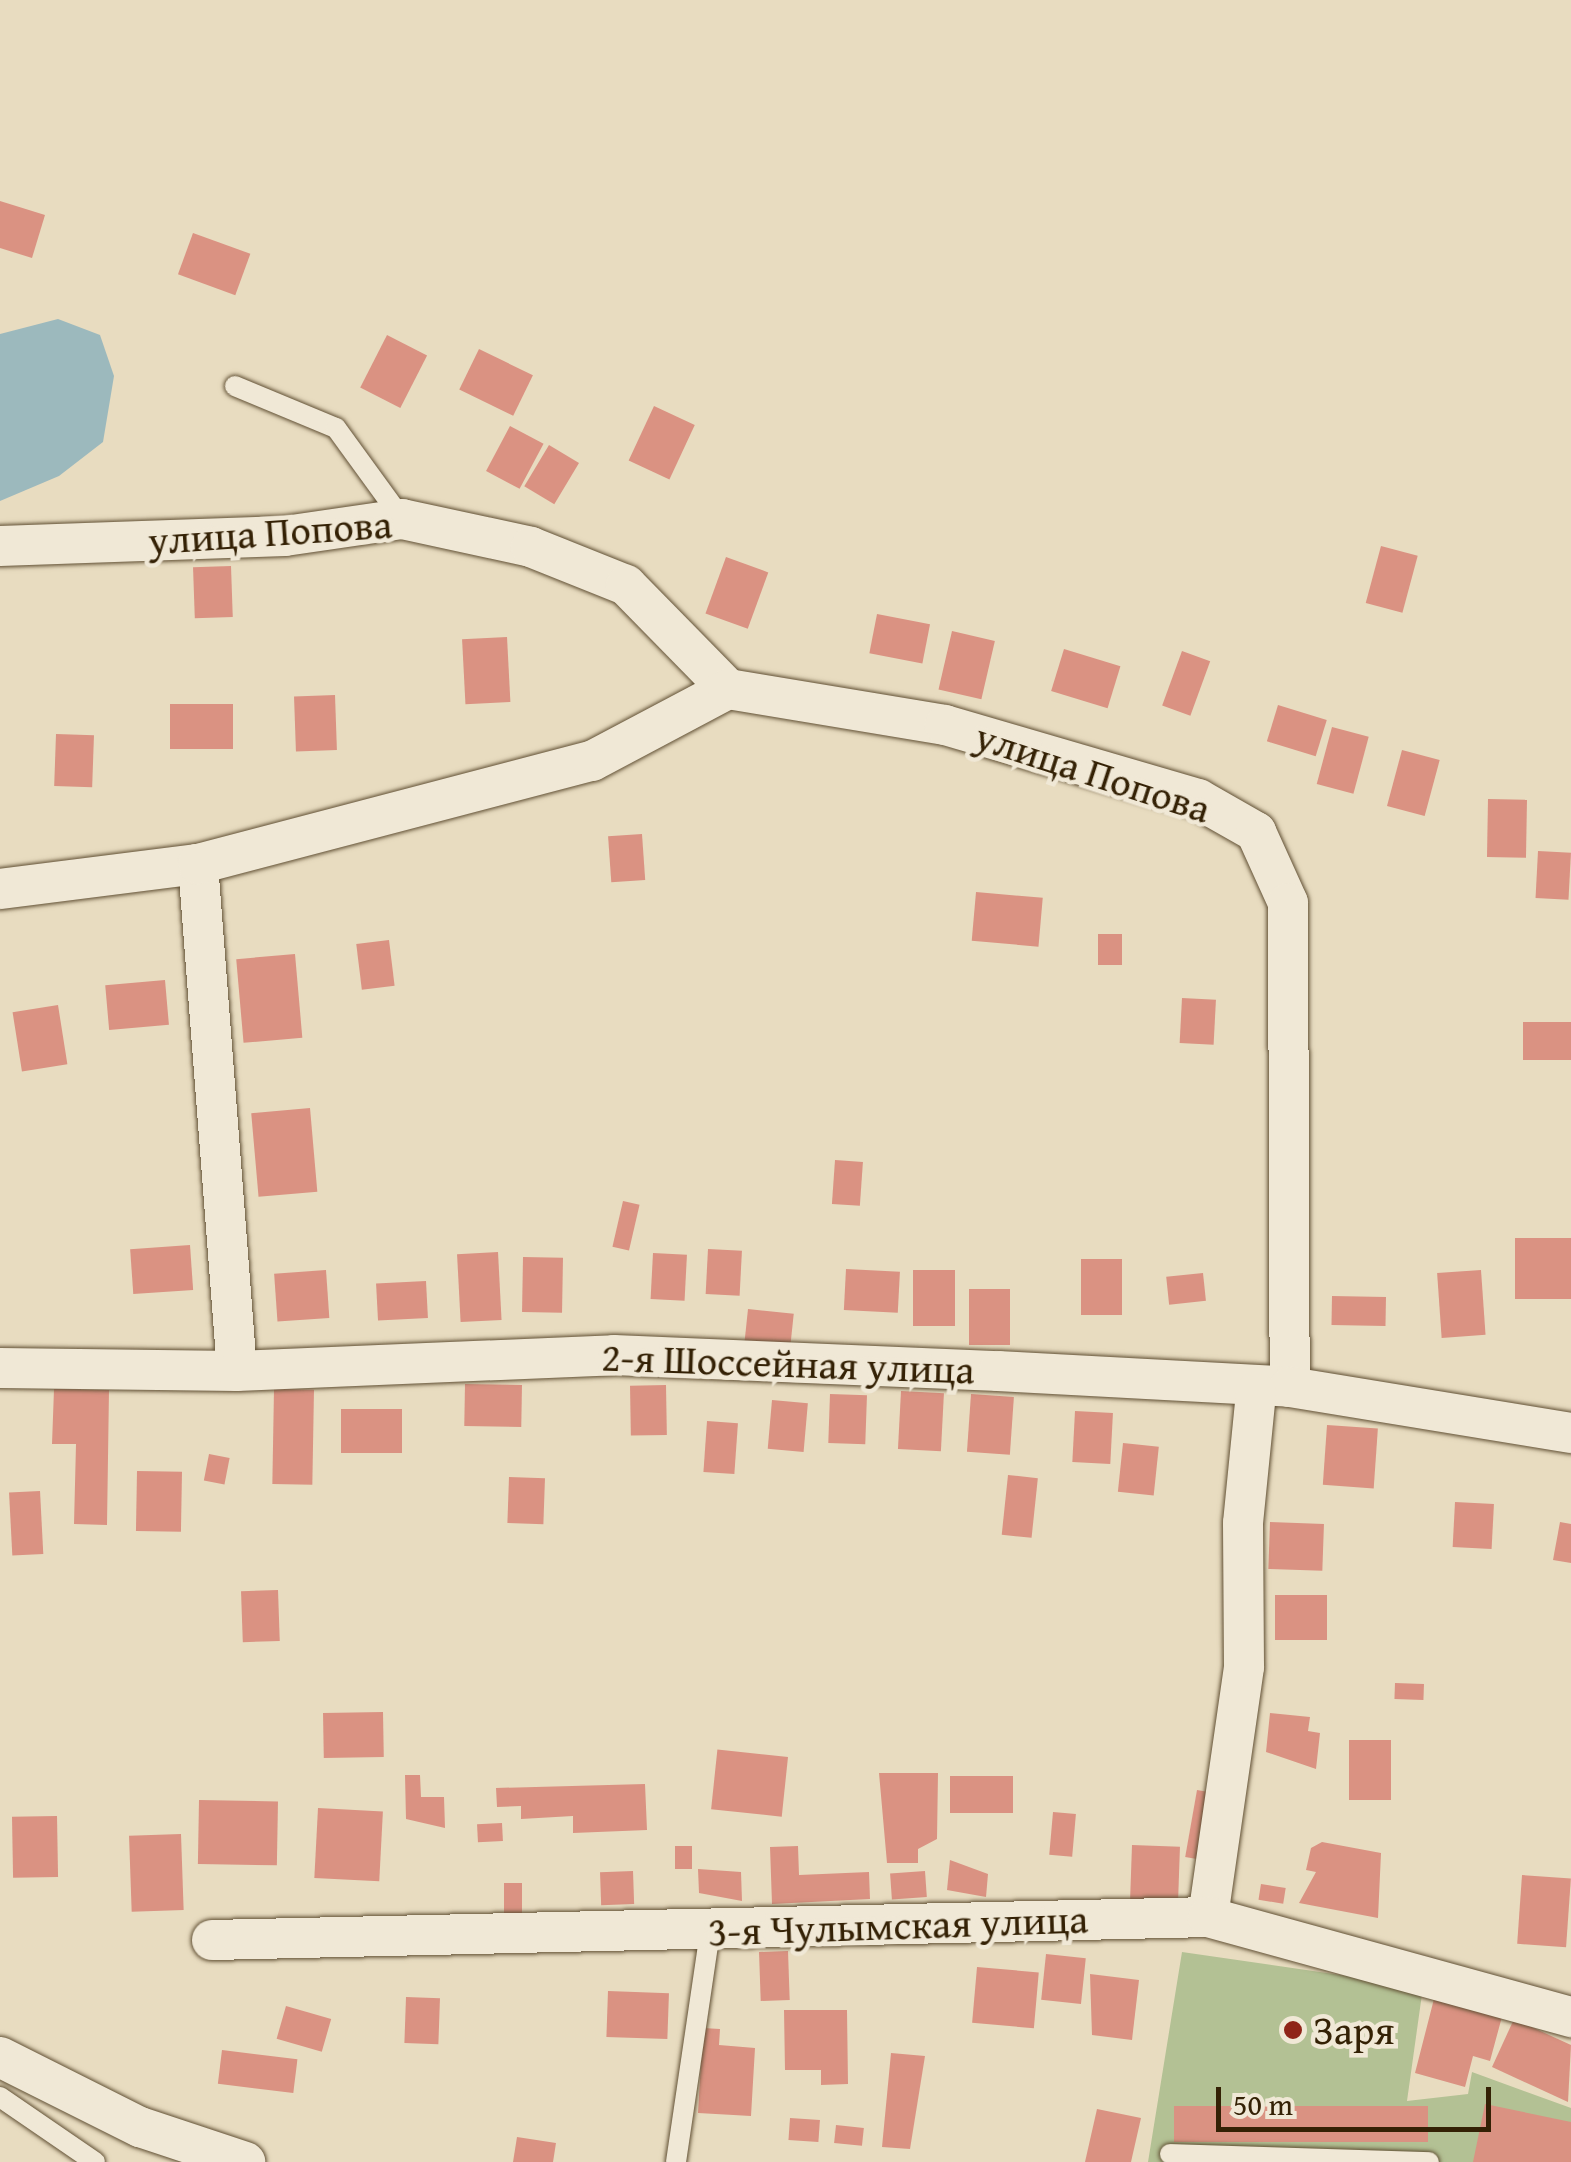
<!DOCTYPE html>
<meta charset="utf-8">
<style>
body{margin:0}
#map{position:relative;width:1571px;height:2162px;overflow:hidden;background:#e8dcc0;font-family:"Gentium Book Plus",serif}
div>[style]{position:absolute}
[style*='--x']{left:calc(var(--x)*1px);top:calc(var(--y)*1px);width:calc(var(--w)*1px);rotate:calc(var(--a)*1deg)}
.green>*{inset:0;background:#b3c194}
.water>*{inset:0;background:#9cb9bd}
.building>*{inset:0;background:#da9282;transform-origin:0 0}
.roads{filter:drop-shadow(0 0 2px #615034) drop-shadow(0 0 2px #615034)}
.lane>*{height:20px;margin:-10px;padding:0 10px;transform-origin:10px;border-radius:10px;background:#f0e8d6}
.street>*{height:40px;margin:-20px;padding:0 20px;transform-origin:20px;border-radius:20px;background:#f0e8d6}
.dots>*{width:28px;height:28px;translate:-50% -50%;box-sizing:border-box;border:5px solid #f0e8d6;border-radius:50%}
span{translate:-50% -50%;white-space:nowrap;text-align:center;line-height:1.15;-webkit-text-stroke:9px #f0e8d6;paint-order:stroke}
.street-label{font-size:40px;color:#342105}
.poi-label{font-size:40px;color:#342105}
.left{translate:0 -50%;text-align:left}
.scale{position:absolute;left:1216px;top:2087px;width:275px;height:45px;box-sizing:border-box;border:5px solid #342105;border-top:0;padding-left:12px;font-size:30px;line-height:35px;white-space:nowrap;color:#342105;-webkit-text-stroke:8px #f0e8d6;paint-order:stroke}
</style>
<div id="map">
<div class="green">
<div style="clip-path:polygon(1182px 1952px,1423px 1987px,1407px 2101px,1468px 2094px,1472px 2072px,1571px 2108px,1571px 2162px,1148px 2162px)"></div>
</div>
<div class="water">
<div style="clip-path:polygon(58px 319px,100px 335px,114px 376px,103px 442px,59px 476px,0 501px,0 334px)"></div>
</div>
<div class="building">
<div style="clip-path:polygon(0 201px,45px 215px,32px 258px,0 248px)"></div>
<div style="left:193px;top:233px;width:61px;height:44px;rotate:20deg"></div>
<div style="left:387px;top:335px;width:45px;height:59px;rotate:27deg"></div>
<div style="left:479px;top:349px;width:60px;height:45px;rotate:26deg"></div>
<div style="left:654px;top:406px;width:45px;height:60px;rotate:25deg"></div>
<div style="left:510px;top:426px;width:38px;height:51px;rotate:28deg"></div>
<div style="left:549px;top:445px;width:35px;height:48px;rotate:31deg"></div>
<div style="left:1381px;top:546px;width:38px;height:59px;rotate:15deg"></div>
<div style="left:726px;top:557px;width:45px;height:60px;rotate:20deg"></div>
<div style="left:231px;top:566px;width:51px;height:38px;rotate:88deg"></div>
<div style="left:877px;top:614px;width:54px;height:40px;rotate:11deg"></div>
<div style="left:952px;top:631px;width:44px;height:60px;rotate:13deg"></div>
<div style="left:507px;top:637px;width:65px;height:45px;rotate:87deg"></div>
<div style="left:1064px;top:649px;width:59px;height:44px;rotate:17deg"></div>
<div style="left:1182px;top:651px;width:30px;height:58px;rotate:20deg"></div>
<div style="left:335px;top:695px;width:55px;height:41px;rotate:88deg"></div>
<div style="left:233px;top:704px;width:45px;height:63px;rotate:90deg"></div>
<div style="left:1278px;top:705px;width:51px;height:38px;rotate:17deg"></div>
<div style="left:1332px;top:727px;width:38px;height:59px;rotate:15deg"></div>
<div style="left:56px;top:734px;width:38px;height:52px;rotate:2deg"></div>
<div style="left:1402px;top:750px;width:39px;height:58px;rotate:15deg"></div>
<div style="left:1488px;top:799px;width:39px;height:58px;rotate:1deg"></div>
<div style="left:642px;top:834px;width:46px;height:34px;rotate:86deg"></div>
<div style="left:1538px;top:851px;width:33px;height:47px;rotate:3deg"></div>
<div style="left:976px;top:892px;width:67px;height:49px;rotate:5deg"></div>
<div style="left:1098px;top:934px;width:24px;height:31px"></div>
<div style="left:389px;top:940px;width:46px;height:33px;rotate:83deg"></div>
<div style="left:295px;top:954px;width:84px;height:59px;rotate:85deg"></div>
<div style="left:165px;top:980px;width:45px;height:60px;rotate:85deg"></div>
<div style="left:1182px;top:998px;width:34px;height:45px;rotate:3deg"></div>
<div style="left:58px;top:1005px;width:60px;height:46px;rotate:81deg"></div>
<div style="left:1571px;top:1022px;width:38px;height:48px;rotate:90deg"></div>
<div style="left:310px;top:1108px;width:84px;height:59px;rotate:85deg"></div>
<div style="left:835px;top:1160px;width:28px;height:44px;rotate:4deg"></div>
<div style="left:623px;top:1201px;width:17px;height:47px;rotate:13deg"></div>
<div style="left:1571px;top:1238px;width:61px;height:56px;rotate:90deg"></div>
<div style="left:190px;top:1245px;width:45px;height:60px;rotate:86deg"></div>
<div style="left:708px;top:1249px;width:34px;height:45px;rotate:3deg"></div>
<div style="left:498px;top:1252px;width:68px;height:41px;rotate:87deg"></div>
<div style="left:653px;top:1253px;width:34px;height:46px;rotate:3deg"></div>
<div style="left:523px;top:1257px;width:40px;height:55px;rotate:1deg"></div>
<div style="left:1081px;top:1259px;width:41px;height:56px"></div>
<div style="left:846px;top:1269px;width:54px;height:41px;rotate:3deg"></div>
<div style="left:326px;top:1270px;width:48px;height:52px;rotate:86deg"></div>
<div style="left:955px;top:1270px;width:56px;height:42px;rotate:90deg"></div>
<div style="left:1481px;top:1270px;width:65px;height:44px;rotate:86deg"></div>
<div style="left:1203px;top:1273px;width:28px;height:37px;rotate:84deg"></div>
<div style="left:426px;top:1281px;width:37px;height:50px;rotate:87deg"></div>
<div style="left:969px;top:1289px;width:41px;height:56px"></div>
<div style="left:1332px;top:1296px;width:54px;height:29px;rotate:1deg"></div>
<div style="left:748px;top:1309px;width:46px;height:34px;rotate:6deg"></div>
<div style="left:465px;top:1384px;width:57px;height:42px;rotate:1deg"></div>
<div style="left:666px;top:1385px;width:50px;height:36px;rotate:89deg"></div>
<div style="clip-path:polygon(54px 1389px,109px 1390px,107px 1525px,74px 1524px,76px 1444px,52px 1444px)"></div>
<div style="left:274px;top:1389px;width:40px;height:95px;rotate:1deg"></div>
<div style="left:901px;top:1391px;width:43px;height:58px;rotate:3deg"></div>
<div style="left:830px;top:1394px;width:37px;height:49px;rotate:2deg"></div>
<div style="left:971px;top:1394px;width:43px;height:58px;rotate:4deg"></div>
<div style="left:772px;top:1400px;width:36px;height:49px;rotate:5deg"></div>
<div style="left:402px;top:1409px;width:44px;height:61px;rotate:90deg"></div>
<div style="left:1075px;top:1411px;width:38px;height:51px;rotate:3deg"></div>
<div style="left:707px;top:1421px;width:31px;height:51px;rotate:4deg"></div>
<div style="left:1327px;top:1425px;width:51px;height:60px;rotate:4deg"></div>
<div style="left:1123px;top:1443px;width:36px;height:49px;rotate:6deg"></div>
<div style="left:209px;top:1454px;width:21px;height:27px;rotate:11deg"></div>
<div style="left:137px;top:1471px;width:45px;height:60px;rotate:1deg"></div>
<div style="left:1008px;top:1475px;width:30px;height:60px;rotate:6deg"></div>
<div style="left:509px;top:1477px;width:36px;height:46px;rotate:2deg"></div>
<div style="left:40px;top:1491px;width:63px;height:31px;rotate:87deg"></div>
<div style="left:1455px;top:1502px;width:39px;height:45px;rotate:3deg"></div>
<div style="left:1270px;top:1522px;width:54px;height:47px;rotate:2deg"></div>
<div style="clip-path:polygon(1560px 1522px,1571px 1524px,1571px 1563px,1553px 1560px)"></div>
<div style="left:278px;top:1590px;width:51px;height:37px;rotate:88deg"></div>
<div style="left:1275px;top:1595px;width:52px;height:45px"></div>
<div style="left:1395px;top:1683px;width:29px;height:16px;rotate:2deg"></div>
<div style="left:383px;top:1712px;width:45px;height:60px;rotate:89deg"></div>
<div style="clip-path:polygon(1270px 1713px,1310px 1717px,1308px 1731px,1320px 1733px,1316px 1769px,1266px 1752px)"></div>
<div style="left:1349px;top:1740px;width:42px;height:60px"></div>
<div style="left:788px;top:1757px;width:60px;height:71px;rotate:96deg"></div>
<div style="clip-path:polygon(879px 1773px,938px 1773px,937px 1839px,918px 1849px,918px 1863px,887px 1863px)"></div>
<div style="clip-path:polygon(405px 1775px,420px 1775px,421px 1797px,444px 1797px,445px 1828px,406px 1819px)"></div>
<div style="left:950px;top:1776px;width:63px;height:37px"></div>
<div style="clip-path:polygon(645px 1784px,647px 1830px,573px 1833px,573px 1816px,521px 1819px,521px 1806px,497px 1807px,496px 1788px)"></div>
<div style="left:1197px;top:1790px;width:22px;height:68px;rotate:10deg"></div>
<div style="left:199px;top:1800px;width:79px;height:64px;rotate:1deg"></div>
<div style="left:318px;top:1808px;width:65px;height:70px;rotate:3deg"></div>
<div style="left:1053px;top:1812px;width:23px;height:43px;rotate:5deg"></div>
<div style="left:57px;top:1816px;width:61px;height:45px;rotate:89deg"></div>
<div style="left:502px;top:1823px;width:18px;height:25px;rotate:87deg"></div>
<div style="left:181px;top:1834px;width:76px;height:52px;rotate:88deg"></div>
<div style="clip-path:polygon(1322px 1842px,1381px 1853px,1378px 1918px,1299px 1903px,1316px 1872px,1306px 1870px,1311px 1848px)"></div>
<div style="left:1132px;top:1845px;width:48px;height:54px;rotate:2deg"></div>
<div style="left:675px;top:1846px;width:17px;height:23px"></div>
<div style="clip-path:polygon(798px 1846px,799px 1875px,869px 1872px,870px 1899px,772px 1904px,770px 1847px)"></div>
<div style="clip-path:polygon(950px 1860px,988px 1874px,986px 1897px,947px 1890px)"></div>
<div style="clip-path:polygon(698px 1869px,741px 1872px,742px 1901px,699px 1893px)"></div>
<div style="left:633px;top:1871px;width:33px;height:33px;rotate:88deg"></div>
<div style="left:925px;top:1871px;width:26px;height:35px;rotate:86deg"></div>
<div style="left:1522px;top:1875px;width:49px;height:69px;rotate:4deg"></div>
<div style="left:504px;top:1883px;width:18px;height:30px"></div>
<div style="left:1261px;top:1884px;width:25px;height:16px;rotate:9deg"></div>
<div style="left:788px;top:1951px;width:49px;height:29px;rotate:88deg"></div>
<div style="left:1046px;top:1954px;width:40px;height:46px;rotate:6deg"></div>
<div style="left:977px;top:1967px;width:62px;height:56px;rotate:5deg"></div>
<div style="clip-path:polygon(1090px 1974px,1139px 1980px,1132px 2040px,1092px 2035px)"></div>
<div style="left:608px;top:1991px;width:61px;height:46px;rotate:2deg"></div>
<div style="clip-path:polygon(1435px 1995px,1503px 2013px,1490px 2061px,1473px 2056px,1465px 2087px,1415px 2073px)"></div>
<div style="left:406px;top:1997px;width:34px;height:46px;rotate:2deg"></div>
<div style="left:286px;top:2006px;width:47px;height:34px;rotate:16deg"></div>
<div style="clip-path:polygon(784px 2010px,847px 2010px,848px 2084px,821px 2085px,821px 2070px,785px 2070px)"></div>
<div style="clip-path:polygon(1514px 2019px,1571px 2045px,1568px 2102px,1492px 2067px)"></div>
<div style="clip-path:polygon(703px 2028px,720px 2029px,719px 2045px,755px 2048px,751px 2116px,698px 2113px)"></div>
<div style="left:222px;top:2050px;width:76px;height:34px;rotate:7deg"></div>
<div style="clip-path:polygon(891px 2053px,925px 2056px,910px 2149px,882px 2147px)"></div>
<div style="clip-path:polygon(1485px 2104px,1571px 2122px,1571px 2162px,1473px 2162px)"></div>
<div style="left:1428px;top:2106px;width:36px;height:254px;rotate:90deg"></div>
<div style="clip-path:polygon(1097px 2109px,1141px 2118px,1131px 2162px,1085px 2162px)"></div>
<div style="left:790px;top:2118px;width:30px;height:22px;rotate:4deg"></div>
<div style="left:836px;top:2125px;width:28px;height:18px;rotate:6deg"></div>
<div style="clip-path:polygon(517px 2137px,556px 2143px,553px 2162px,513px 2162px)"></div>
</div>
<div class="roads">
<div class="lane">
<div style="--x:235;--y:386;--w:109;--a:22.6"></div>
<div style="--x:336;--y:428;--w:112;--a:54"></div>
<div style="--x:0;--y:2097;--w:115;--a:34.4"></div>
<div style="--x:1170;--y:2154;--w:259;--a:1.8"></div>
<div style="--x:676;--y:2162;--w:232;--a:-81.6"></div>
</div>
<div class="street">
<div style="--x:0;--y:546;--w:285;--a:-2"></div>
<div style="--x:285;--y:536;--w:118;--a:-8.3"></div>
<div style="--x:402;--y:519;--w:132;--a:12.2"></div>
<div style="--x:531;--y:547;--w:102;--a:21.8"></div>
<div style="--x:626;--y:585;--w:146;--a:45.6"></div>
<div style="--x:198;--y:864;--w:508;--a:85.6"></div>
<div style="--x:0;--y:889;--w:200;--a:-7.2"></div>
<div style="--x:198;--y:864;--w:407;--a:-14.7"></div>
<div style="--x:592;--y:761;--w:154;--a:-27.9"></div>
<div style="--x:728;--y:689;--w:220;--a:9.4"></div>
<div style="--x:945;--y:725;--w:264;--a:16.3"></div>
<div style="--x:1198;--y:799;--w:67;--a:29.6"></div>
<div style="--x:1256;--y:832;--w:78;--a:65.7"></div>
<div style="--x:1288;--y:903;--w:484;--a:89.8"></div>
<div style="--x:0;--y:1368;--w:237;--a:0.7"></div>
<div style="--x:237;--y:1371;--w:377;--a:-2.4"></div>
<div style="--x:614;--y:1355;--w:385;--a:2.4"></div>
<div style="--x:999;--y:1371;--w:291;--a:3.1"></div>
<div style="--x:1290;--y:1387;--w:285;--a:9.3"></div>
<div style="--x:1208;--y:1917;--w:253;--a:-81.8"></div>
<div style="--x:1244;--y:1667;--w:144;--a:-90.4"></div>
<div style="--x:1243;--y:1523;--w:132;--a:-84.3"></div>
<div style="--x:212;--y:1940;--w:996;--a:-1.32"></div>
<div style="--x:1208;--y:1917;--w:377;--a:15.4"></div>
<div style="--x:0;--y:2057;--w:157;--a:26.6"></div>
<div style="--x:140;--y:2127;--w:111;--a:18.4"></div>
</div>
</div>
<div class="dots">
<div style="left:1293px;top:2030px;background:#8f2418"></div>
</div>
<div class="street-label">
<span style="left:270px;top:532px;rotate:-4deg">улица Попова</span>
<span style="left:1093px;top:772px;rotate:18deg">улица Попова</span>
<span style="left:788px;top:1363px;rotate:2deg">2-я Шоссейная улица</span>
<span style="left:898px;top:1925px;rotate:-2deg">3-я Чулымская улица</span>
</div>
<div class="poi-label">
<span class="left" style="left:1313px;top:2030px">Заря</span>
</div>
<div class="scale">50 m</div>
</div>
